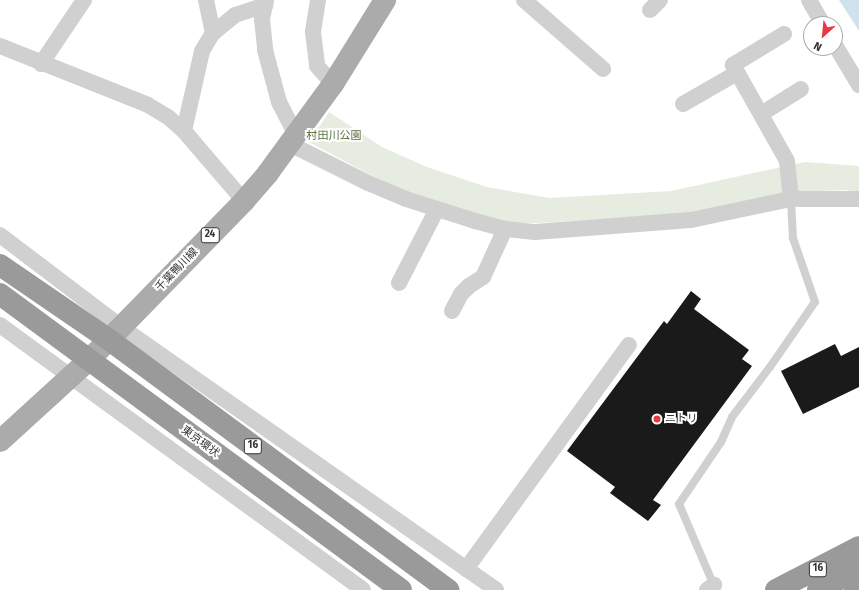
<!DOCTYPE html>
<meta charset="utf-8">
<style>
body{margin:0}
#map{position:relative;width:859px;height:590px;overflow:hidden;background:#fff;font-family:"Fira Sans","Noto Sans JP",sans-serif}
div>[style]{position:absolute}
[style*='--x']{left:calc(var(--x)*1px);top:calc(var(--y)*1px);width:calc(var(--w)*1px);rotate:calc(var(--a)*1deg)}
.green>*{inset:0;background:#e6ecdf}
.water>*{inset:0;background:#cfe2ee}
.building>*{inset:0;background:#1a1a1a}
.lane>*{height:8px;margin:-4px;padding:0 4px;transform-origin:4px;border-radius:4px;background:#d0d0d0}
.street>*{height:16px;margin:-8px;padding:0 8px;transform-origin:8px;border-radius:8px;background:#d0d0d0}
.primary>*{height:22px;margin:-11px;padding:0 11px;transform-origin:11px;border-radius:11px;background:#ababab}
.highway>*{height:22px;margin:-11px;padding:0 11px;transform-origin:11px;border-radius:11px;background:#9a9a9a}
.dots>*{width:11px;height:11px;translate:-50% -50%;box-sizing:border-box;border:2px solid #fff;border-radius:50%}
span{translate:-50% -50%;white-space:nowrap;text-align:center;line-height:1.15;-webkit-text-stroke:4px #fff;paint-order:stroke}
.shield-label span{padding:1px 3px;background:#fff;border:1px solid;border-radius:3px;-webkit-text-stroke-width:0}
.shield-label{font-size:10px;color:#333;font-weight:700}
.park-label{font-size:11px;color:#56703f}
.street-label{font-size:11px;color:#333}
.poi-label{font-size:11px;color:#333}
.left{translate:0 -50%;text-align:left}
.north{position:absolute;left:803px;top:16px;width:40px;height:40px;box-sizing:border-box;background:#fff;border:1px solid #adadad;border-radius:50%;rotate:207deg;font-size:11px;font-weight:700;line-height:16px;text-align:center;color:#333}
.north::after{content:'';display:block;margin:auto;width:14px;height:18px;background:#e63946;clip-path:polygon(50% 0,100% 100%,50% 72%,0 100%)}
</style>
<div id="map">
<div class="green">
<div style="clip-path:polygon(329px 112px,382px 147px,427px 167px,487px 187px,549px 198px,671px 191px,805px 162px,859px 166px,859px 192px,845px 190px,795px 192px,682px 215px,518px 224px,487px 219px,435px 204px,380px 180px,309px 142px)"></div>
</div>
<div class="water">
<div style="clip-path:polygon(839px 0,859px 0,859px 31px)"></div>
</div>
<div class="building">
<div style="clip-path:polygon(691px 291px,701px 299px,694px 309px,749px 350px,742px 359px,752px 366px,653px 500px,661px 505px,648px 521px,610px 493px,615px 487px,567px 451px,664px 321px,667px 324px)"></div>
<div style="clip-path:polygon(835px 344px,841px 356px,859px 347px,859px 387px,803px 414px,781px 371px)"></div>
</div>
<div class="lane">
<div style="--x:715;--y:588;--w:91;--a:-113.2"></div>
<div style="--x:679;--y:504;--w:75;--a:-55.9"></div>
<div style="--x:721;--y:442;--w:27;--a:-66"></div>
<div style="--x:732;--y:417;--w:63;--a:-52.8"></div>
<div style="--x:770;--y:367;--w:79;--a:-55.3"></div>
<div style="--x:815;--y:302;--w:68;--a:-109"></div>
<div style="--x:793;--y:238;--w:39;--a:-93"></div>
</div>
<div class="street">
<div style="--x:206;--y:0;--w:34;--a:78"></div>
<div style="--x:266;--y:0;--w:19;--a:102"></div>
<div style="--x:262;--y:19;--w:31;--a:84"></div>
<div style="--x:265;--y:50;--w:54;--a:74.9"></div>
<div style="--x:279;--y:102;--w:37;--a:63"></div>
<div style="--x:318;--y:0;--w:32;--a:99"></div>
<div style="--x:313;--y:32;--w:34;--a:83"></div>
<div style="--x:317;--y:66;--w:24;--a:48"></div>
<div style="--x:524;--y:0;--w:105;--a:41.1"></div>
<div style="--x:809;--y:0;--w:28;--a:60"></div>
<div style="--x:650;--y:10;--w:14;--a:-45"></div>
<div style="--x:784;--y:34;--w:60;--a:148.7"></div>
<div style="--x:733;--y:65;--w:110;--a:60.6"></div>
<div style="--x:787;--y:161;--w:38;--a:84"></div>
<div style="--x:835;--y:45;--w:47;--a:59"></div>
<div style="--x:0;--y:46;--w:159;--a:21.7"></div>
<div style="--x:148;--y:105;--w:23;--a:31"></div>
<div style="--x:168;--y:117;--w:21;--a:41"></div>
<div style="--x:184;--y:131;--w:92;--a:49.4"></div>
<div style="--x:41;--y:64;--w:77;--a:-56.1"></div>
<div style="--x:683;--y:104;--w:62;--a:-29.9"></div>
<div style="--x:761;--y:114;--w:47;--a:-32"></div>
<div style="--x:184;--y:131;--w:82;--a:-77.3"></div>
<div style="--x:202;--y:51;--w:21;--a:-59"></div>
<div style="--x:213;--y:33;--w:28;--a:-39"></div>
<div style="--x:235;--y:15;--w:32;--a:-18"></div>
<div style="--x:290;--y:144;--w:87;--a:26.6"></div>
<div style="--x:368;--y:183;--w:41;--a:22.8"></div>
<div style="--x:406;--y:199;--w:72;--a:17.7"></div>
<div style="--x:475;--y:221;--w:31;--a:15"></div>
<div style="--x:505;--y:229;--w:30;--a:6"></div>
<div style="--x:535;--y:232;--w:156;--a:-4.4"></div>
<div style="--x:691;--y:220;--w:102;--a:-11.9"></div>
<div style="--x:791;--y:199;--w:68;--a:0"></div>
<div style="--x:0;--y:235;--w:152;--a:37.2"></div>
<div style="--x:121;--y:327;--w:458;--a:35"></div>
<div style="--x:399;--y:283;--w:83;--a:-62.8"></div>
<div style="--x:452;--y:311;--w:19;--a:-62"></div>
<div style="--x:461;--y:294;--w:11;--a:-45"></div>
<div style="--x:469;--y:286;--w:17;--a:-33"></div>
<div style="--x:483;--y:277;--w:53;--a:-65.4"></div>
<div style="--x:0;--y:325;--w:449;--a:36.1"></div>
<div style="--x:466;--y:569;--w:277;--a:-54"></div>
<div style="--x:707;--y:590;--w:9;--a:-36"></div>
</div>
<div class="primary">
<div style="--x:0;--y:441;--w:120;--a:-42.3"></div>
<div style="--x:89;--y:360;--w:222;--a:-45.7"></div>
<div style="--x:244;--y:201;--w:37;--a:-49"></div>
<div style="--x:268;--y:173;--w:110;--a:-53.9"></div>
<div style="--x:333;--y:84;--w:99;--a:-58.2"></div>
</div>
<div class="highway">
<div style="--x:0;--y:265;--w:131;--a:34.4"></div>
<div style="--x:108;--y:339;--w:423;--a:36.4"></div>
<div style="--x:0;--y:294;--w:498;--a:36.4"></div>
<div style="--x:776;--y:590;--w:93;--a:-27.4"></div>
<div style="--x:818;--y:590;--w:46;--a:-27.1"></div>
<div style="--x:855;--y:590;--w:4;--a:-27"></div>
</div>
<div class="dots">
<div style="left:657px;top:419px;background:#e63946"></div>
</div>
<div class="shield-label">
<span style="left:210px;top:235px">24</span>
<span style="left:253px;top:446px">16</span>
<span style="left:818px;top:569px">16</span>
</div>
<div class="park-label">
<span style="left:334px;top:136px">村田川公園</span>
</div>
<div class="street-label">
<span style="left:177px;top:270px;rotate:-46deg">千葉鴨川線</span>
<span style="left:200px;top:442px;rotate:36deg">東京環状</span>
</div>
<div class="poi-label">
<span class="left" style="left:665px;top:419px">ニトリ</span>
</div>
<div class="north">N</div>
</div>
